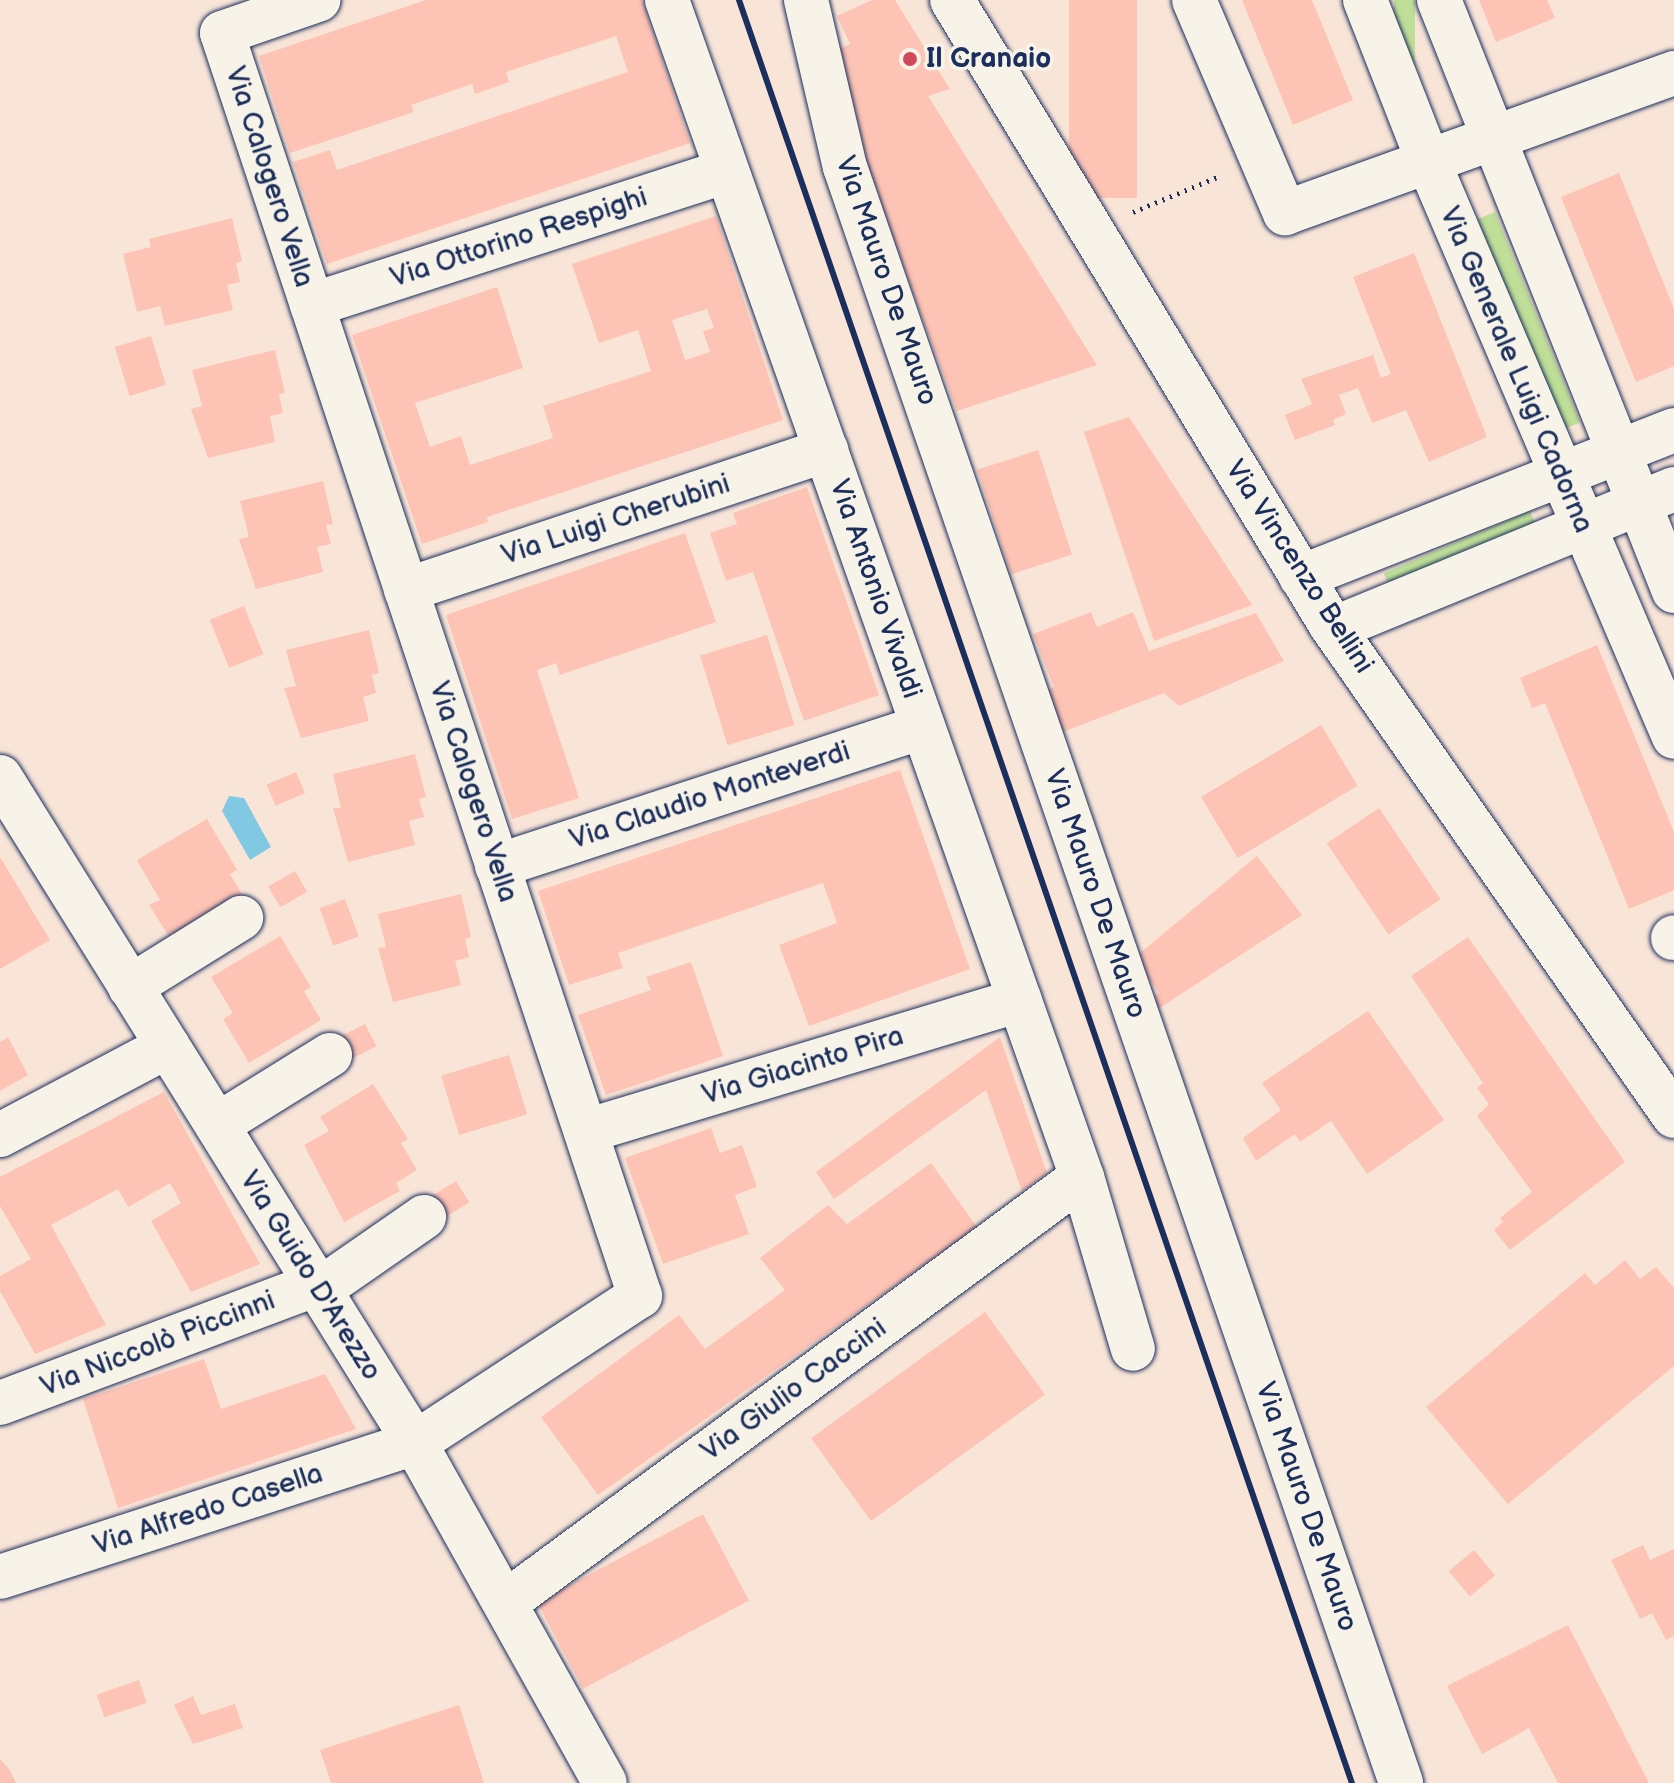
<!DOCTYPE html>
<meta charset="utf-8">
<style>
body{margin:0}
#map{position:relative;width:1674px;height:1783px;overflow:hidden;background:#f9e5d8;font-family:"Balsamiq Sans",sans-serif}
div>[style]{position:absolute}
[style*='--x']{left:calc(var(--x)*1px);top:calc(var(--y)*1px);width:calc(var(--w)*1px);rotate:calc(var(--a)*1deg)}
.green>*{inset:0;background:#bfdf98;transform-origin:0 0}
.water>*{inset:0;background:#81c9e2}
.building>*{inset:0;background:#fdc3b4;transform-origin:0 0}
.path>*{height:5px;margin-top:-2.5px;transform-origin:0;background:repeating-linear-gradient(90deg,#1b2f5e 0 2px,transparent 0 8px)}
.roads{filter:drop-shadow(0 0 2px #1b2f5e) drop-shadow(0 0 2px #1b2f5e)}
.minor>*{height:44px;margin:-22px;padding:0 22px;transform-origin:22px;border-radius:22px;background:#f7f3e8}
.major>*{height:44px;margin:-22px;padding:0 22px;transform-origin:22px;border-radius:22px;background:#f7f3e8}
.rail>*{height:6px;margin:-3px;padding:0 3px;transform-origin:3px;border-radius:3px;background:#1b2f5e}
.dots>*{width:22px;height:22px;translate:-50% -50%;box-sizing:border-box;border:4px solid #f7f3e8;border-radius:50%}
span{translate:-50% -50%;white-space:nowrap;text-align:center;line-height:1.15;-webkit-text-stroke:7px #f7f3e8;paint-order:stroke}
.poi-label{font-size:28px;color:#1b2f5e;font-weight:700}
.left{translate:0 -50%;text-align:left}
.street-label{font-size:28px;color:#1b2f5e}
</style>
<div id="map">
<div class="green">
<div style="left:1394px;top:0;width:21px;height:94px"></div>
<div style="left:1495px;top:212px;width:227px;height:19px;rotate:68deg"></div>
<div style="left:1530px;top:511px;width:13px;height:159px;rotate:67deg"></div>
</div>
<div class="water">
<div style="clip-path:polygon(229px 796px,244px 798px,271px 847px,250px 860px,222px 811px)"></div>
</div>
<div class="building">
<div style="clip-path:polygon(426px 0,642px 0,690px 143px,327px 264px,293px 162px,330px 150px,337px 170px,628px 72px,616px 36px,506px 72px,509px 82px,475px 94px,472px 84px,411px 105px,414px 112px,290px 153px,259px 56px)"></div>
<div style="clip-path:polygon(872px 0,895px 0,950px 89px,928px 96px,1097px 365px,957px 411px,825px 56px,850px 44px,837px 16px)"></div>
<div style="left:1069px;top:0;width:68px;height:198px"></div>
<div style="clip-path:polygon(1242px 0,1312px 0,1353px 100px,1293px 125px)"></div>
<div style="clip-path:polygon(1479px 0,1547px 0,1555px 18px,1496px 42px)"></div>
<div style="clip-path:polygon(1619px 173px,1674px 309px,1674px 366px,1636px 382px,1561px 197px)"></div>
<div style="clip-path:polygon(evenodd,716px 216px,783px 420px,487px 517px,488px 522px,422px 544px,352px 335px,497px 287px,523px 368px,415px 403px,430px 447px,461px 436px,470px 465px,553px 438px,543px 406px,651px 371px,638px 330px,599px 343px,572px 264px,716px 216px,707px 309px,714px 328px,703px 331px,710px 352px,685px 360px,672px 320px,707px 309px)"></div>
<div style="clip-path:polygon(232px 218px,242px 261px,236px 263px,240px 282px,227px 285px,233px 310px,165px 326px,160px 306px,137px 312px,123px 254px,151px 247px,149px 239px)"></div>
<div style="clip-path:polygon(1414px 253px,1487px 437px,1429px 462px,1406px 410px,1372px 423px,1358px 388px,1339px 395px,1346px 414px,1333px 420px,1335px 425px,1295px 440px,1285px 415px,1312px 404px,1301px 379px,1373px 355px,1381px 378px,1391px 374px,1353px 277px)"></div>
<div style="left:151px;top:336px;width:51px;height:38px;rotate:73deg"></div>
<div style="clip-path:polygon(275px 350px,285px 393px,279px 394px,283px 413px,270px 416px,275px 442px,208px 458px,191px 409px,202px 406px,192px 370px)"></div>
<div style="clip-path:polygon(1129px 417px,1252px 605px,1154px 641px,1084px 432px)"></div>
<div style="left:1038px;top:450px;width:110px;height:64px;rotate:72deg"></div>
<div style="clip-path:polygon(323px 481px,333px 524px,326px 525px,331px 544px,317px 547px,323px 572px,256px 589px,239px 539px,249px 537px,240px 501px)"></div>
<div style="clip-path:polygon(807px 487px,879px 695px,804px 721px,753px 572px,726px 581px,710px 533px,737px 524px,733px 513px)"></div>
<div style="clip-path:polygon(685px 533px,716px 622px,560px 675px,556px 663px,537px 670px,579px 798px,512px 819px,446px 615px)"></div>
<div style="left:244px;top:606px;width:52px;height:37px;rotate:68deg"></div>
<div style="clip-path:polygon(1091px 612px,1097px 627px,1133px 612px,1149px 651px,1256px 613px,1284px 661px,1179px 706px,1164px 693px,1060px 733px,1044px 691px,1054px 687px,1033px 634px)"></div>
<div style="clip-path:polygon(369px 630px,379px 673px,372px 675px,376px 693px,363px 697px,369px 721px,301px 738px,284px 688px,296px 686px,286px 650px)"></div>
<div style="left:767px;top:635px;width:94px;height:70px;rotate:73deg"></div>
<div style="clip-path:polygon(1597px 645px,1674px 832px,1674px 890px,1629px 909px,1545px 703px,1532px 708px,1520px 678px)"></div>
<div style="left:1321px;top:725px;width:71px;height:140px;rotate:59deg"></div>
<div style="clip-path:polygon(415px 754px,426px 797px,419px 799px,424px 817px,409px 821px,415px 845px,348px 862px,333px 808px,341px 808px,333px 774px)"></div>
<div style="clip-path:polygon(900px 770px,970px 969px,809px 1026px,779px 945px,837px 923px,823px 883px,618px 953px,623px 968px,569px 985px,538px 891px)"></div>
<div style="left:296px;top:772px;width:23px;height:32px;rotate:67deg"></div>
<div style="left:1379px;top:808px;width:110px;height:63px;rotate:56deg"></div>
<div style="clip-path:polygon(207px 819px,237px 870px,230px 874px,247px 903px,175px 946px,149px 905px,160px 900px,137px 860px)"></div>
<div style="clip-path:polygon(1257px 856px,1302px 915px,1152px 1013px,1147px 1001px,1159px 993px,1134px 958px)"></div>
<div style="clip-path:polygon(0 857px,50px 940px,0 969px)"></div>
<div style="left:295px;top:871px;width:24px;height:31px;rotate:60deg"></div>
<div style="clip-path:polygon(461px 894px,471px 937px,465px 939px,469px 957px,455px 961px,461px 985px,393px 1002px,378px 948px,386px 947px,378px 914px)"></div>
<div style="left:345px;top:899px;width:40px;height:27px;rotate:70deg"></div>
<div style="clip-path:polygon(280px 936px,311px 987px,304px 991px,321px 1020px,249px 1063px,223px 1019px,233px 1013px,211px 977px)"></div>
<div style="clip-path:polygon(1468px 937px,1625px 1162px,1510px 1250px,1494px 1230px,1503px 1222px,1500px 1218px,1532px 1192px,1477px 1116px,1489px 1104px,1477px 1088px,1483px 1083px,1411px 976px)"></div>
<div style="clip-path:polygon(691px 962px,723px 1056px,606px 1095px,578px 1015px,651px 990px,646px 977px)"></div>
<div style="clip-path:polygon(1368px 1011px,1444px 1120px,1367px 1174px,1331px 1121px,1300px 1142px,1295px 1134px,1256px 1161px,1243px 1138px,1281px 1110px,1262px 1083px)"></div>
<div style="left:365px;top:1024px;width:25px;height:31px;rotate:63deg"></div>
<div style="clip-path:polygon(8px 1037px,28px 1075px,0 1091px,0 1042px)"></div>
<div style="clip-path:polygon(1000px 1037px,1047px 1173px,1022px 1191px,986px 1090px,834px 1199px,816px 1172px)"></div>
<div style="left:509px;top:1055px;width:62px;height:71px;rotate:73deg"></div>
<div style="clip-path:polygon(373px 1084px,408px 1139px,401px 1143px,417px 1170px,396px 1183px,400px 1191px,344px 1222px,304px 1145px,329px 1131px,320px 1117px)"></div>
<div style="clip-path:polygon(164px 1092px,260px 1264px,191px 1292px,151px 1221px,181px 1203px,170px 1183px,128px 1207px,118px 1189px,51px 1225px,106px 1325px,35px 1354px,0 1291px,0 1276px,31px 1259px,0 1206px,0 1177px)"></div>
<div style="clip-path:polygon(711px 1128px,720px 1153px,742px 1145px,757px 1187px,735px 1195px,749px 1234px,663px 1264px,625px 1158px)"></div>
<div style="clip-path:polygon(931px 1163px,977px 1227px,598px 1495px,541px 1417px,679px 1315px,705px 1349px,785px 1290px,760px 1258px,828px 1205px,847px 1224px)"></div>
<div style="left:456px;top:1181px;width:25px;height:37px;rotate:58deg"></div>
<div style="clip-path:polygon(1625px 1260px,1640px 1279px,1656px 1267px,1674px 1288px,1674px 1366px,1508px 1504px,1426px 1407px,1585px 1273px,1595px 1285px)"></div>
<div style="left:985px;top:1312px;width:102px;height:215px;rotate:54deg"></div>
<div style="clip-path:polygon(204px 1359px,221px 1409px,325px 1374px,356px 1429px,118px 1508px,83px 1399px)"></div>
<div style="left:703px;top:1514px;width:98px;height:188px;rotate:62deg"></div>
<div style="clip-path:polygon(1643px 1545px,1650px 1560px,1674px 1549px,1674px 1636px,1666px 1640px,1652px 1613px,1640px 1619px,1611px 1560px)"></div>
<div style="left:1474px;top:1550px;width:33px;height:33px;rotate:50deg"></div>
<div style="clip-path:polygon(1568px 1625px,1649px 1783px,1558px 1783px,1529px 1728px,1482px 1754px,1447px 1686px)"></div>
<div style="left:139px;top:1680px;width:24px;height:45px;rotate:71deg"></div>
<div style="clip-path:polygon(193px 1696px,201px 1715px,235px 1704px,243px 1728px,193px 1744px,174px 1705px)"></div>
<div style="clip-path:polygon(459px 1705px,484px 1783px,331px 1783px,320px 1750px)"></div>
<div style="clip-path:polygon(0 1759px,9px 1769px,16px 1783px,0 1783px)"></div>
</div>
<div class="path">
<div style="--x:1133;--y:212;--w:94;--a:-22.5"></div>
</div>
<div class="roads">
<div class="minor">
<div style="--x:667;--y:0;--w:1248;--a:70.58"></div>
<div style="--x:1082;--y:1177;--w:179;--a:73.5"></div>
<div style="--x:806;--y:0;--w:171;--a:76.9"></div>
<div style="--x:845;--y:167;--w:1709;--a:71.01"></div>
<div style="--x:1194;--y:0;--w:232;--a:66.9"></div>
<div style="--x:1285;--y:213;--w:413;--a:-19.8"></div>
<div style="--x:1365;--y:0;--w:173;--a:68.6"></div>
<div style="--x:1428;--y:161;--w:626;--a:66.87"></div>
<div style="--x:1439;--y:0;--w:636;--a:68.32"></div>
<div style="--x:312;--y:305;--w:435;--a:-17.9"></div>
<div style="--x:1301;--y:577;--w:401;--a:-21.5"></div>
<div style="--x:406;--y:590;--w:443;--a:-18.4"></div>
<div style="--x:1335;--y:628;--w:366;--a:-22.3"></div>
<div style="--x:0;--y:777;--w:785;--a:58.07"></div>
<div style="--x:415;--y:1443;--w:389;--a:60.8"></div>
<div style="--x:497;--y:866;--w:448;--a:-18.1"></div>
<div style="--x:1673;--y:938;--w:1;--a:-45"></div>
<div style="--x:130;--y:987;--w:131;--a:-31.9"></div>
<div style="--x:217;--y:1125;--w:133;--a:-31.8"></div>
<div style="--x:586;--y:1131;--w:453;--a:-16.8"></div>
<div style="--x:0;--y:1135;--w:190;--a:-27.9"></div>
<div style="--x:319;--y:1290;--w:128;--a:-34.8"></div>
<div style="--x:0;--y:1403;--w:338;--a:-20.6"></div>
<div style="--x:0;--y:1577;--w:436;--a:-17.9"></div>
<div style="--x:415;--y:1443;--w:269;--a:-33.2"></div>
<div style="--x:640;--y:1296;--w:1330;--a:-108.31"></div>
<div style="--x:222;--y:33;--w:102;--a:-19"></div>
<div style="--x:505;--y:1603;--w:717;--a:-36.44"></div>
</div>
<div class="major">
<div style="--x:952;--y:0;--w:731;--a:58.77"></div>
<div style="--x:1331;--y:625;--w:599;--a:55.06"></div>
</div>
</div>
<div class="rail">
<div style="--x:739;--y:0;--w:1885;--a:71.03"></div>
</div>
<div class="dots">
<div style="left:910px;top:59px;background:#d1495b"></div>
</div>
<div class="poi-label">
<span class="left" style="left:926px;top:59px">Il Cranaio</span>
</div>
<div class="street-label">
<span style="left:269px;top:177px;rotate:72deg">Via Calogero Vella</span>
<span style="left:519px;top:238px;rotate:-18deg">Via Ottorino Respighi</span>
<span style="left:886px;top:281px;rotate:71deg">Via Mauro De Mauro</span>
<span style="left:1516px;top:370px;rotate:67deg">Via Generale Luigi Cadorna</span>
<span style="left:616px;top:520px;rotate:-18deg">Via Luigi Cherubini</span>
<span style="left:1299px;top:567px;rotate:57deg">Via Vincenzo Bellini</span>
<span style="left:875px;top:589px;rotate:71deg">Via Antonio Vivaldi</span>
<span style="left:473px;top:792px;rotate:72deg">Via Calogero Vella</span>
<span style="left:710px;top:796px;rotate:-18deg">Via Claudio Monteverdi</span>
<span style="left:1095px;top:894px;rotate:71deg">Via Mauro De Mauro</span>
<span style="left:803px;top:1066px;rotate:-17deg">Via Giacinto Pira</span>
<span style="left:310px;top:1276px;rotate:58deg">Via Guido D'Arezzo</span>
<span style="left:158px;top:1344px;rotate:-21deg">Via Niccolò Piccinni</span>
<span style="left:794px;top:1390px;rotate:-36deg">Via Giulio Caccini</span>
<span style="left:1306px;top:1507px;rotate:71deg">Via Mauro De Mauro</span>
<span style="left:208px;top:1510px;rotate:-18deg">Via Alfredo Casella</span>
</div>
</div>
